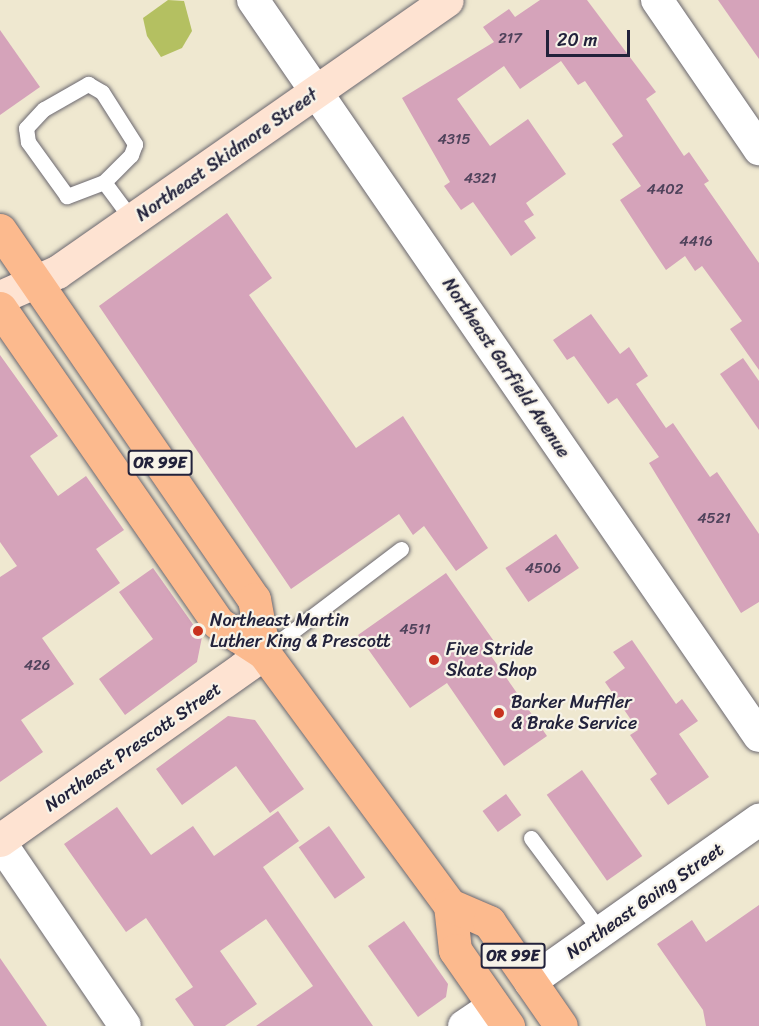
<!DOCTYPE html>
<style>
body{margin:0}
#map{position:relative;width:759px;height:1026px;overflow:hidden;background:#efe8d0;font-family:Sriracha,sans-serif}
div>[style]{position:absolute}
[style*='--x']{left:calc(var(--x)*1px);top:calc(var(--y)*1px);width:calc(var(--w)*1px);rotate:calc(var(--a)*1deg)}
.green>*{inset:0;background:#b4c061}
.building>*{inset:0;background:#d5a3ba;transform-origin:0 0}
.roads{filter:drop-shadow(0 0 2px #6a676f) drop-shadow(0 0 2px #6a676f)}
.lane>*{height:15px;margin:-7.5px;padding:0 7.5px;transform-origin:7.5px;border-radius:7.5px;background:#fff}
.street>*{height:32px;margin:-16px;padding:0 16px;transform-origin:16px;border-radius:16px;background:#fff}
.secondary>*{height:33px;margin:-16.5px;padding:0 16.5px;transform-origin:16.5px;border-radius:16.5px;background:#fee3d2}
.primary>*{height:33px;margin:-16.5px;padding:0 16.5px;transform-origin:16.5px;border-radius:16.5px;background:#fcba8e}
.dots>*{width:16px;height:16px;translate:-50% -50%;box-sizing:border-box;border:3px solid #f7f3e8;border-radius:50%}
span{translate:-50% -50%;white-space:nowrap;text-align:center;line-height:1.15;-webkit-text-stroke:4.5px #f7f3e8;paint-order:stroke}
.number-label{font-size:15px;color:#4f425b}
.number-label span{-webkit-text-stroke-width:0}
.shield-label span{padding:2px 4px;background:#f7f3e8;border:2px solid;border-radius:4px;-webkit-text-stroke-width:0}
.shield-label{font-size:16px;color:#22223b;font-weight:700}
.street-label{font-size:18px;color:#22223b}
.poi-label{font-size:18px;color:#22223b}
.left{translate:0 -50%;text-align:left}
.scale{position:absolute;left:546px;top:30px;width:84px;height:27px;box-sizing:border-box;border:3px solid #22223b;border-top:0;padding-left:8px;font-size:18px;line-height:21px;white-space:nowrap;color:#22223b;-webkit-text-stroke:4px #f7f3e8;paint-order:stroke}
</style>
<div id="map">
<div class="green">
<div style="clip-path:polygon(168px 0,184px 1px,192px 31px,182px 48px,161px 57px,147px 36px,143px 18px)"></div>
</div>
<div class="building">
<div style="clip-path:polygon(540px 0,587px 0,656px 92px,646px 99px,684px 156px,689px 152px,709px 181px,704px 184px,759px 263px,759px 370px,730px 329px,742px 321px,702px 266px,695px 271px,685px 256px,666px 270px,650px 246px,620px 200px,641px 186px,612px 144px,623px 136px,585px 81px,578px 85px,561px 61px,520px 89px,504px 66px,457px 99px,490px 146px,528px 119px,566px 174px,526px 203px,534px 215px,524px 221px,536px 238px,511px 256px,473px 202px,461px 210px,444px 186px,450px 182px,402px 98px,494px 42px,483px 27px,509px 9px,515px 17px)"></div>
<div style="clip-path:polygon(718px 0,759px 0,759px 59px)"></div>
<div style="clip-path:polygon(0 30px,40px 87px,0 115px)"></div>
<div style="clip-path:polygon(227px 213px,272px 278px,249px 295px,356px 448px,403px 416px,488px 548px,456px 571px,424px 526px,413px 535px,399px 514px,291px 589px,99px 306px)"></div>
<div style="clip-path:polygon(591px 314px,620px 354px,629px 347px,648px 376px,636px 384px,666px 428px,673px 423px,710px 477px,717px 472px,759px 534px,759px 602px,741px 613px,649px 463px,659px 457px,617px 398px,608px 404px,574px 356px,567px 360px,553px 340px)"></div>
<div style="clip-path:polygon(0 355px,58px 436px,30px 456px,58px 496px,86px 476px,124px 530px,96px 549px,120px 583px,42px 638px,74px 684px,21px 720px,43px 752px,0 782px,0 577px,17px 566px,0 542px)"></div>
<div style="clip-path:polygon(743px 358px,759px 381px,759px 430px,720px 374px)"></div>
<div style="left:556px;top:534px;width:41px;height:61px;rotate:56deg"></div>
<div style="clip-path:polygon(153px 568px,202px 637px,197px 662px,125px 715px,99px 679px,153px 639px,119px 592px)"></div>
<div style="clip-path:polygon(446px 573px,498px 647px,489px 653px,547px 736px,504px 766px,447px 683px,410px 708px,358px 635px)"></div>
<div style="clip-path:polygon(632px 640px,676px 704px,682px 699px,698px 721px,679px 734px,709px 777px,668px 805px,650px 779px,657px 774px,630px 735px,638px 730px,605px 682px,625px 668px,613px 652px)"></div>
<div style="clip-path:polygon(228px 716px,255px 720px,304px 789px,270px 813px,236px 766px,182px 805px,156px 769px)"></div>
<div style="left:582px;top:770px;width:105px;height:43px;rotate:55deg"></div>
<div style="left:506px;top:794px;width:26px;height:29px;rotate:54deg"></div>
<div style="clip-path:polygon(117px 807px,151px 855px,193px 826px,214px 856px,278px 811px,299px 841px,263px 867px,373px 1026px,256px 1026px,313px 986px,266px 919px,220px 951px,257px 1004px,225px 1026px,194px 1026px,175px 999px,193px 987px,146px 918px,126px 932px,64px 844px)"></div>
<div style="left:329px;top:826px;width:63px;height:37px;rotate:55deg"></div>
<div style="clip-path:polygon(759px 905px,759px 1026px,706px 1026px,703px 1010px,657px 944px,692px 920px,706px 942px)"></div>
<div style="clip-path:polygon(404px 921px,448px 984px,446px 997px,418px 1017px,368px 946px)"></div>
<div style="clip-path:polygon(0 958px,47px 1026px,0 1026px)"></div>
</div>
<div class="roads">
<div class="lane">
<div style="--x:88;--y:84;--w:16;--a:30"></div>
<div style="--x:102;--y:92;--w:62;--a:57.6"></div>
<div style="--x:135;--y:144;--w:12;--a:110"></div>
<div style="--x:131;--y:155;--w:38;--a:135"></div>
<div style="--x:104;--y:182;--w:40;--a:159"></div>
<div style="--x:67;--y:196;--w:67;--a:-125.8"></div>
<div style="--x:28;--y:142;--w:14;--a:-98"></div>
<div style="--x:26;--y:128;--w:26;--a:-47"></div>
<div style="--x:44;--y:109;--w:51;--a:-29.6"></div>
<div style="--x:104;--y:182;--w:49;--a:53.4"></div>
<div style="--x:264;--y:653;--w:172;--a:-37.2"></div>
<div style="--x:531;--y:838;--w:117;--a:53.3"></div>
</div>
<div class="street">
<div style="--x:253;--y:0;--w:893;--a:55.49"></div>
<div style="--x:657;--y:0;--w:181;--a:55.6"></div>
<div style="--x:0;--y:842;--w:222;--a:55.8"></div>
<div style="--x:530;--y:982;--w:281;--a:-35.3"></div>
<div style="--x:464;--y:1026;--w:36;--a:-34"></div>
</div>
<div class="secondary">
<div style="--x:0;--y:297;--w:62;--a:-23.7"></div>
<div style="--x:57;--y:272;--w:475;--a:-34.9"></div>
<div style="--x:0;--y:840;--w:324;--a:-35.3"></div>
</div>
<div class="primary">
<div style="--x:0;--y:230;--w:448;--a:55.5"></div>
<div style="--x:254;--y:599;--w:55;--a:79.5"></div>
<div style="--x:0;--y:308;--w:383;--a:55.3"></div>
<div style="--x:218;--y:623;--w:55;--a:33.1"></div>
<div style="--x:264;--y:653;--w:313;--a:53.6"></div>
<div style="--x:450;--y:905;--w:45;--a:83.7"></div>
<div style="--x:455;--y:950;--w:93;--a:55.1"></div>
<div style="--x:450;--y:905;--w:43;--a:23.6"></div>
<div style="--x:489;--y:922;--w:126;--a:55.3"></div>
</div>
</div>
<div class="dots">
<div style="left:198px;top:631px;background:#c8321e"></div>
<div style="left:434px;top:660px;background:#c8321e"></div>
<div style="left:499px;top:713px;background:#c8321e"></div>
</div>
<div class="number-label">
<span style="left:510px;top:39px">217</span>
<span style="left:454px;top:140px">4315</span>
<span style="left:480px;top:179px">4321</span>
<span style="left:665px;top:190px">4402</span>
<span style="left:696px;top:242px">4416</span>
<span style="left:714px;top:519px">4521</span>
<span style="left:543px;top:569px">4506</span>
<span style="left:415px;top:630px">4511</span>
<span style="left:37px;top:666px">426</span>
</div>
<div class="shield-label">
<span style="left:160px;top:463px">OR 99E</span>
<span style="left:513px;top:956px">OR 99E</span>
</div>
<div class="street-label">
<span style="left:227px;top:155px;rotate:-35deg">Northeast Skidmore Street</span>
<span style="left:506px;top:368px;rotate:56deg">Northeast Garfield Avenue</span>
<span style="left:133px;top:747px;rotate:-35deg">Northeast Prescott Street</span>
<span style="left:645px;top:901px;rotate:-35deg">Northeast Going Street</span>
</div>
<div class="poi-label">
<span class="left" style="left:210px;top:631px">Northeast Martin<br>Luther King &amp; Prescott</span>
<span class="left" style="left:446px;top:660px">Five Stride<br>Skate Shop</span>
<span class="left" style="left:511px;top:713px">Barker Muffler<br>&amp; Brake Service</span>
</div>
<div class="scale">20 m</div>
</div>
